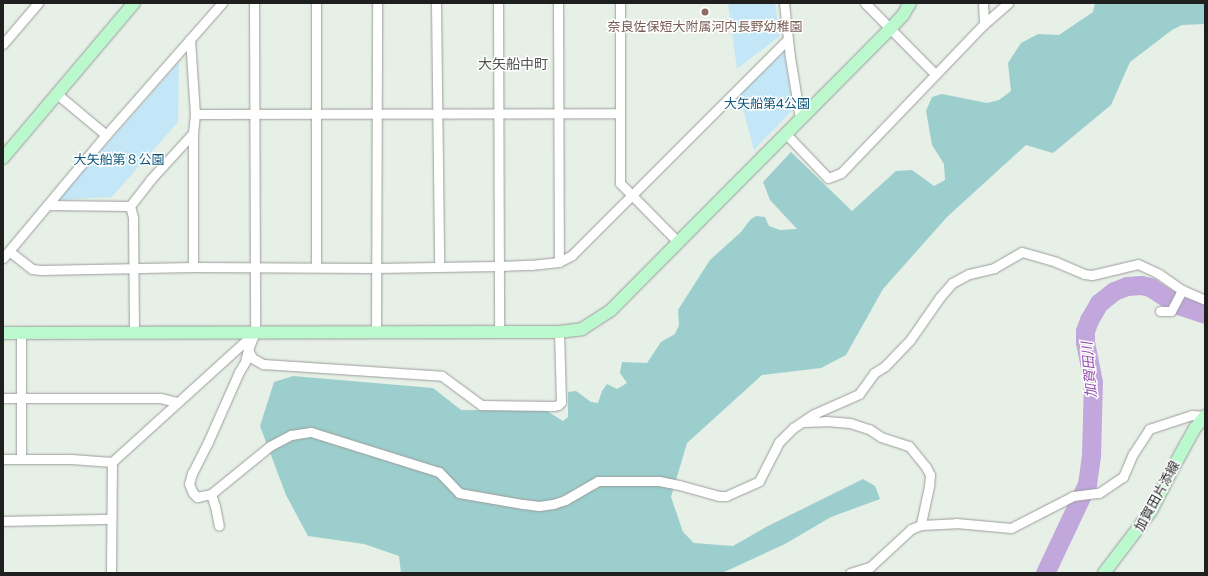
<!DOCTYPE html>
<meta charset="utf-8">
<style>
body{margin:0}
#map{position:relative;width:1208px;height:576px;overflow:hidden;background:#e6f0e6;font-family:"Golos Text","Noto Sans JP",sans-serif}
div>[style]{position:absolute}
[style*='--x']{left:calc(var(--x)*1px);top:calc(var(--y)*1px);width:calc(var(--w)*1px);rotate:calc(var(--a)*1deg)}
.forest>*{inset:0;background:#9bcecc}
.park>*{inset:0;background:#c4e7f8}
.river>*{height:19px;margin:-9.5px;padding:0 9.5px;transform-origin:9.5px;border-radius:9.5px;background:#c1a7dc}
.roads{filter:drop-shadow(0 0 1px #9c9c9c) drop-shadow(0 0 1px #9c9c9c)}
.street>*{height:9px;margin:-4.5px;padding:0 4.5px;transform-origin:4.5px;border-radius:4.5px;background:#fff}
.secondary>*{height:12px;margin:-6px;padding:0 6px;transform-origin:6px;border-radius:6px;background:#bbf8ce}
.dots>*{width:11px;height:11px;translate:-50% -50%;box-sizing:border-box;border:2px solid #fff;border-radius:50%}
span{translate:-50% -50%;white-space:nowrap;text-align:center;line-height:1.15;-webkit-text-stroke:3px #fff;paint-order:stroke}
.education-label{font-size:13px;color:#785e54}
.park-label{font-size:13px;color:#0e577c}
.street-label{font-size:13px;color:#1f1f1f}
.neighbourhood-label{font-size:14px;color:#525252}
.water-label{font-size:14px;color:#964dad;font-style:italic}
.frame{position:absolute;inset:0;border:4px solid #1f1f1f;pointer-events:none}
</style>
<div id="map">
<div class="forest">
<div style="clip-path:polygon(1095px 3px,1205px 3px,1205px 24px,1182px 25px,1172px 30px,1130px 62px,1111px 105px,1053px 153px,1026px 145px,947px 217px,883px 289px,846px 355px,821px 368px,762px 375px,687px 443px,671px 497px,683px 532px,694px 543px,733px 546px,766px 527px,863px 479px,875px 486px,880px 499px,831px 517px,785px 544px,722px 573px,401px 573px,399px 556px,364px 544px,308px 536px,286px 495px,260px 426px,274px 382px,293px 376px,433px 388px,461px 410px,547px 411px,563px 421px,568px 417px,568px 392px,576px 391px,591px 402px,598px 403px,602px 391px,607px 384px,617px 389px,627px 383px,620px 373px,622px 362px,647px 363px,661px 342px,675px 334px,679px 325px,678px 310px,699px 277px,710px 260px,741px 232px,750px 220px,756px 216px,765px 217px,769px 226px,780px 230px,797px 229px,770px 200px,763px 182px,791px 152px,852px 211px,896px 171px,912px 170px,934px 186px,945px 180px,944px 164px,932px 145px,926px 111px,932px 97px,942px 94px,987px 103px,999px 100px,1011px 91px,1008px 63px,1021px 43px,1038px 34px,1059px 35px,1093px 12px)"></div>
</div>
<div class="park">
<div style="clip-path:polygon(728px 3px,775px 3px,780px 36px,737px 69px)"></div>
<div style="clip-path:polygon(784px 52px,792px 103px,791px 112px,754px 150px,739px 95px)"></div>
<div style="clip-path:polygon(179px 62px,178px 122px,112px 197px,58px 200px)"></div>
</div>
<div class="river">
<div style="--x:1045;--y:573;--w:98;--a:-64.7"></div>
<div style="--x:1087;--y:484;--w:28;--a:-82"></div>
<div style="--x:1091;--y:456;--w:74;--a:-88.5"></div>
<div style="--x:1093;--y:382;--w:41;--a:-101.3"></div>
<div style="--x:1085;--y:342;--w:11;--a:-90"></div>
<div style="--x:1085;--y:331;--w:12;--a:-70"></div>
<div style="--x:1089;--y:320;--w:20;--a:-60"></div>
<div style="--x:1099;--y:303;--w:19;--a:-39"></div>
<div style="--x:1114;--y:291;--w:14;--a:-21"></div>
<div style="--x:1127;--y:286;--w:14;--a:-4"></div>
<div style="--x:1141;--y:285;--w:9;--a:13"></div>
<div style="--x:1150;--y:287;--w:33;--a:33"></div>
<div style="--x:1178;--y:305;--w:28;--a:18"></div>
</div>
<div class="roads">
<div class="street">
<div style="--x:254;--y:3;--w:329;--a:89.8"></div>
<div style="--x:255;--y:332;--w:18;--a:112"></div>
<div style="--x:248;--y:349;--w:13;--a:103"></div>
<div style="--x:245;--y:362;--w:12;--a:121"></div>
<div style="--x:239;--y:372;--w:77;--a:113.9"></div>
<div style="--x:208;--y:442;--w:35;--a:117"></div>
<div style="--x:192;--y:473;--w:11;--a:105"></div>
<div style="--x:189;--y:484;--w:10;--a:66"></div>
<div style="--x:193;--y:493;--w:6;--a:45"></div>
<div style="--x:197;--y:497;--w:14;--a:-12"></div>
<div style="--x:211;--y:494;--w:76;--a:-39.1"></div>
<div style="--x:270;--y:446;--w:24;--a:-28"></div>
<div style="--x:291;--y:435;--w:20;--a:-9"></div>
<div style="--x:311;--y:432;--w:134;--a:17.4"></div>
<div style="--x:439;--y:472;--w:29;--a:46"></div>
<div style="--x:459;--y:493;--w:65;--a:9.8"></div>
<div style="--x:523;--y:504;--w:16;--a:7"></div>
<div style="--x:539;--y:506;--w:14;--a:-8"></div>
<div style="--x:553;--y:504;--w:13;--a:-18"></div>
<div style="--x:565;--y:500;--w:38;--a:-30"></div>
<div style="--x:598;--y:481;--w:61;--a:0"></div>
<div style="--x:659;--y:481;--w:20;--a:11"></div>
<div style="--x:679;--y:485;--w:41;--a:15.4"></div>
<div style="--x:719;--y:496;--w:7;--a:0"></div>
<div style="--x:726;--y:496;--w:36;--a:-24"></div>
<div style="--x:759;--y:481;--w:44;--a:-62.9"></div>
<div style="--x:779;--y:442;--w:20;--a:-45"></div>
<div style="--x:793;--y:428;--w:25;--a:-34"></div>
<div style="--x:814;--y:414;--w:49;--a:-24"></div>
<div style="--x:859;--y:394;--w:26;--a:-54"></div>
<div style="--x:874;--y:373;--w:13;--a:-32"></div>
<div style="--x:885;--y:366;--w:36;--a:-46"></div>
<div style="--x:910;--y:340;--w:52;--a:-55.1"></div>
<div style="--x:940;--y:297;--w:18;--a:-49"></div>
<div style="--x:952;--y:283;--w:19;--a:-28"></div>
<div style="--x:969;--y:274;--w:26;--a:-13"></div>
<div style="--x:994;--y:268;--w:32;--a:-30"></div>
<div style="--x:1022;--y:252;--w:35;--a:16"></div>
<div style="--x:1056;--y:262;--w:30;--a:23"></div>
<div style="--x:1084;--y:274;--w:8;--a:7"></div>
<div style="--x:1092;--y:275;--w:47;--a:-13.4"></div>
<div style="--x:1138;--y:264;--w:23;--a:25"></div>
<div style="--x:1159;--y:274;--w:28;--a:35"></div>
<div style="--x:1182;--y:290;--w:25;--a:23"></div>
<div style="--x:316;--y:3;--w:264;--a:90"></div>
<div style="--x:436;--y:3;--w:263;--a:89.3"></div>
<div style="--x:498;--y:3;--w:329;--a:89.8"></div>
<div style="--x:558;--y:3;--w:259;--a:89.8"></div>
<div style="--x:620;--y:3;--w:180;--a:90"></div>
<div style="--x:620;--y:183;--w:83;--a:45.5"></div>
<div style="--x:784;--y:3;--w:54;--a:83.7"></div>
<div style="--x:790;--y:57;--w:62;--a:80.7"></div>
<div style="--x:865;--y:3;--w:100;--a:45.4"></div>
<div style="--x:983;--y:3;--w:21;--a:87"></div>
<div style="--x:190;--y:39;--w:75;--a:86.2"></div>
<div style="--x:195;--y:114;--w:19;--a:96"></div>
<div style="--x:193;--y:133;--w:134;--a:90"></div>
<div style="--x:3;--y:44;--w:54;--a:-49.5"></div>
<div style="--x:57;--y:94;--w:64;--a:39.9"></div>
<div style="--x:195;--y:114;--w:424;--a:-0.1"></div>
<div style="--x:787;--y:135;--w:59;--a:46.4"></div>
<div style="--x:828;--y:178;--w:14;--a:-21"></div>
<div style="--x:841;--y:173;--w:207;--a:-46.2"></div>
<div style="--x:984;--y:24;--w:32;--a:-41"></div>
<div style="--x:48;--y:205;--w:82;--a:0.7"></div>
<div style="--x:130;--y:206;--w:11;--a:75"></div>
<div style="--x:133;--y:217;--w:115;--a:89.5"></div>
<div style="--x:130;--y:206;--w:33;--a:-52"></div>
<div style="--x:150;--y:180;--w:64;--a:-47.5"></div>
<div style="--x:9;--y:251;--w:29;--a:38"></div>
<div style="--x:32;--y:269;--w:9;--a:6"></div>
<div style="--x:41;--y:270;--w:152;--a:-1.1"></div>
<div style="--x:193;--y:267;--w:183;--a:0.3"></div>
<div style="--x:376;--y:268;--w:122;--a:-0.9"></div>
<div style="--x:498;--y:266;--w:33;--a:-2"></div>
<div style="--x:531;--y:265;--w:28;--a:-6"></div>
<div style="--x:559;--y:262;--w:15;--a:-28"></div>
<div style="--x:572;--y:255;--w:305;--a:-45"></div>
<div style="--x:3;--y:258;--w:160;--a:-50.1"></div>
<div style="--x:106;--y:135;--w:176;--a:-48.7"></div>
<div style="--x:1160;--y:311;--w:11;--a:0"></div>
<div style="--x:1171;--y:311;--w:24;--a:-62"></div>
<div style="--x:376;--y:333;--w:330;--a:-89.8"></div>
<div style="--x:21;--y:335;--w:124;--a:90"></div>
<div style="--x:248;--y:349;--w:10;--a:66"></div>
<div style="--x:252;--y:358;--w:13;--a:29"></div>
<div style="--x:263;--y:364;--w:179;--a:3.8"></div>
<div style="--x:442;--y:376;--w:49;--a:36.6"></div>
<div style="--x:481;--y:405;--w:72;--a:0.8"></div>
<div style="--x:553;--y:406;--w:5;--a:-11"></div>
<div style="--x:558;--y:405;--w:4;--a:-45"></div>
<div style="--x:561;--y:402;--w:70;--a:-91.6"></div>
<div style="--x:3;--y:398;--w:157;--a:0"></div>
<div style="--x:160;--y:398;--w:18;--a:13"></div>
<div style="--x:803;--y:422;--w:23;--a:-2"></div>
<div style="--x:826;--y:421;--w:24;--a:5"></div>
<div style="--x:850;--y:423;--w:20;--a:18"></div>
<div style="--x:869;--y:429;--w:14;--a:34"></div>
<div style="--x:881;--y:437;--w:29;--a:18"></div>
<div style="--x:909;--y:446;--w:27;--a:51"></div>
<div style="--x:926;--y:467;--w:9;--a:63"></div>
<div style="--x:930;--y:475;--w:11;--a:95"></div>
<div style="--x:929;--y:486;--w:40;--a:102"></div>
<div style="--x:3;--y:459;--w:68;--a:0"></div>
<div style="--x:71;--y:459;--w:41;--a:4.2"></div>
<div style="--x:112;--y:462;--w:188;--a:-42.2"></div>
<div style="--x:211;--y:494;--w:13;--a:72"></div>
<div style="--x:215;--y:506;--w:20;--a:79"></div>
<div style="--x:3;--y:521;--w:108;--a:-1.1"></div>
<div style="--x:111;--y:573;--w:111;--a:-89.5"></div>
<div style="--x:850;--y:573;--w:21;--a:-17"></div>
<div style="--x:870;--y:567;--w:56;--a:-42.8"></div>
<div style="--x:911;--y:529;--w:11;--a:-22"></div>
<div style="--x:921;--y:525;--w:35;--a:-3"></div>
<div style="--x:956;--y:523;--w:55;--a:5.2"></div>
<div style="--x:1011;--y:528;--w:70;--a:-27.3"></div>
<div style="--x:1073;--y:496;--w:26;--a:-7"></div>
<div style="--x:1099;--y:493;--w:29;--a:-34"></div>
<div style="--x:1123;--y:477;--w:25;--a:-67"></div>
<div style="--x:1133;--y:454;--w:30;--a:-57"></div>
<div style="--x:1149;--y:429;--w:45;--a:-18"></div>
<div style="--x:1192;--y:415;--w:13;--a:4"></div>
</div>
<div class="secondary">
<div style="--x:3;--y:158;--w:203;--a:-49.8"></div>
<div style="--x:3;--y:333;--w:556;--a:-0.1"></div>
<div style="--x:559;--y:332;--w:23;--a:-7"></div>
<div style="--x:582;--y:329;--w:33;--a:-33"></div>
<div style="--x:610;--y:311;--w:397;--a:-45.2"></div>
<div style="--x:890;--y:29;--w:19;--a:-47"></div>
<div style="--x:903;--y:15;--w:14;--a:-60"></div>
<div style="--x:1104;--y:573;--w:78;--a:-52.8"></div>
<div style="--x:1151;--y:511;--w:63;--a:-62.6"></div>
<div style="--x:1180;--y:455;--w:31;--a:-61"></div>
<div style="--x:1195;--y:428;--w:16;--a:-50"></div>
</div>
</div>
<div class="dots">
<div style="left:705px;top:12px;background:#8d6e63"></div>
</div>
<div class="education-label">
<span style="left:705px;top:26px">奈良佐保短大附属河内長野幼稚園</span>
</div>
<div class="park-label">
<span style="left:767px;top:103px">大矢船第4公園</span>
<span style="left:119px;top:159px">大矢船第８公園</span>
</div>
<div class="street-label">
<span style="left:1157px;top:496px;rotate:-61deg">加賀田片添線</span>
</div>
<div class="neighbourhood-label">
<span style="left:513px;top:64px">大矢船中町</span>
</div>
<div class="water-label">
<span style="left:1089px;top:370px;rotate:-95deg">加賀田川</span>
</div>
<div class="frame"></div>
</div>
